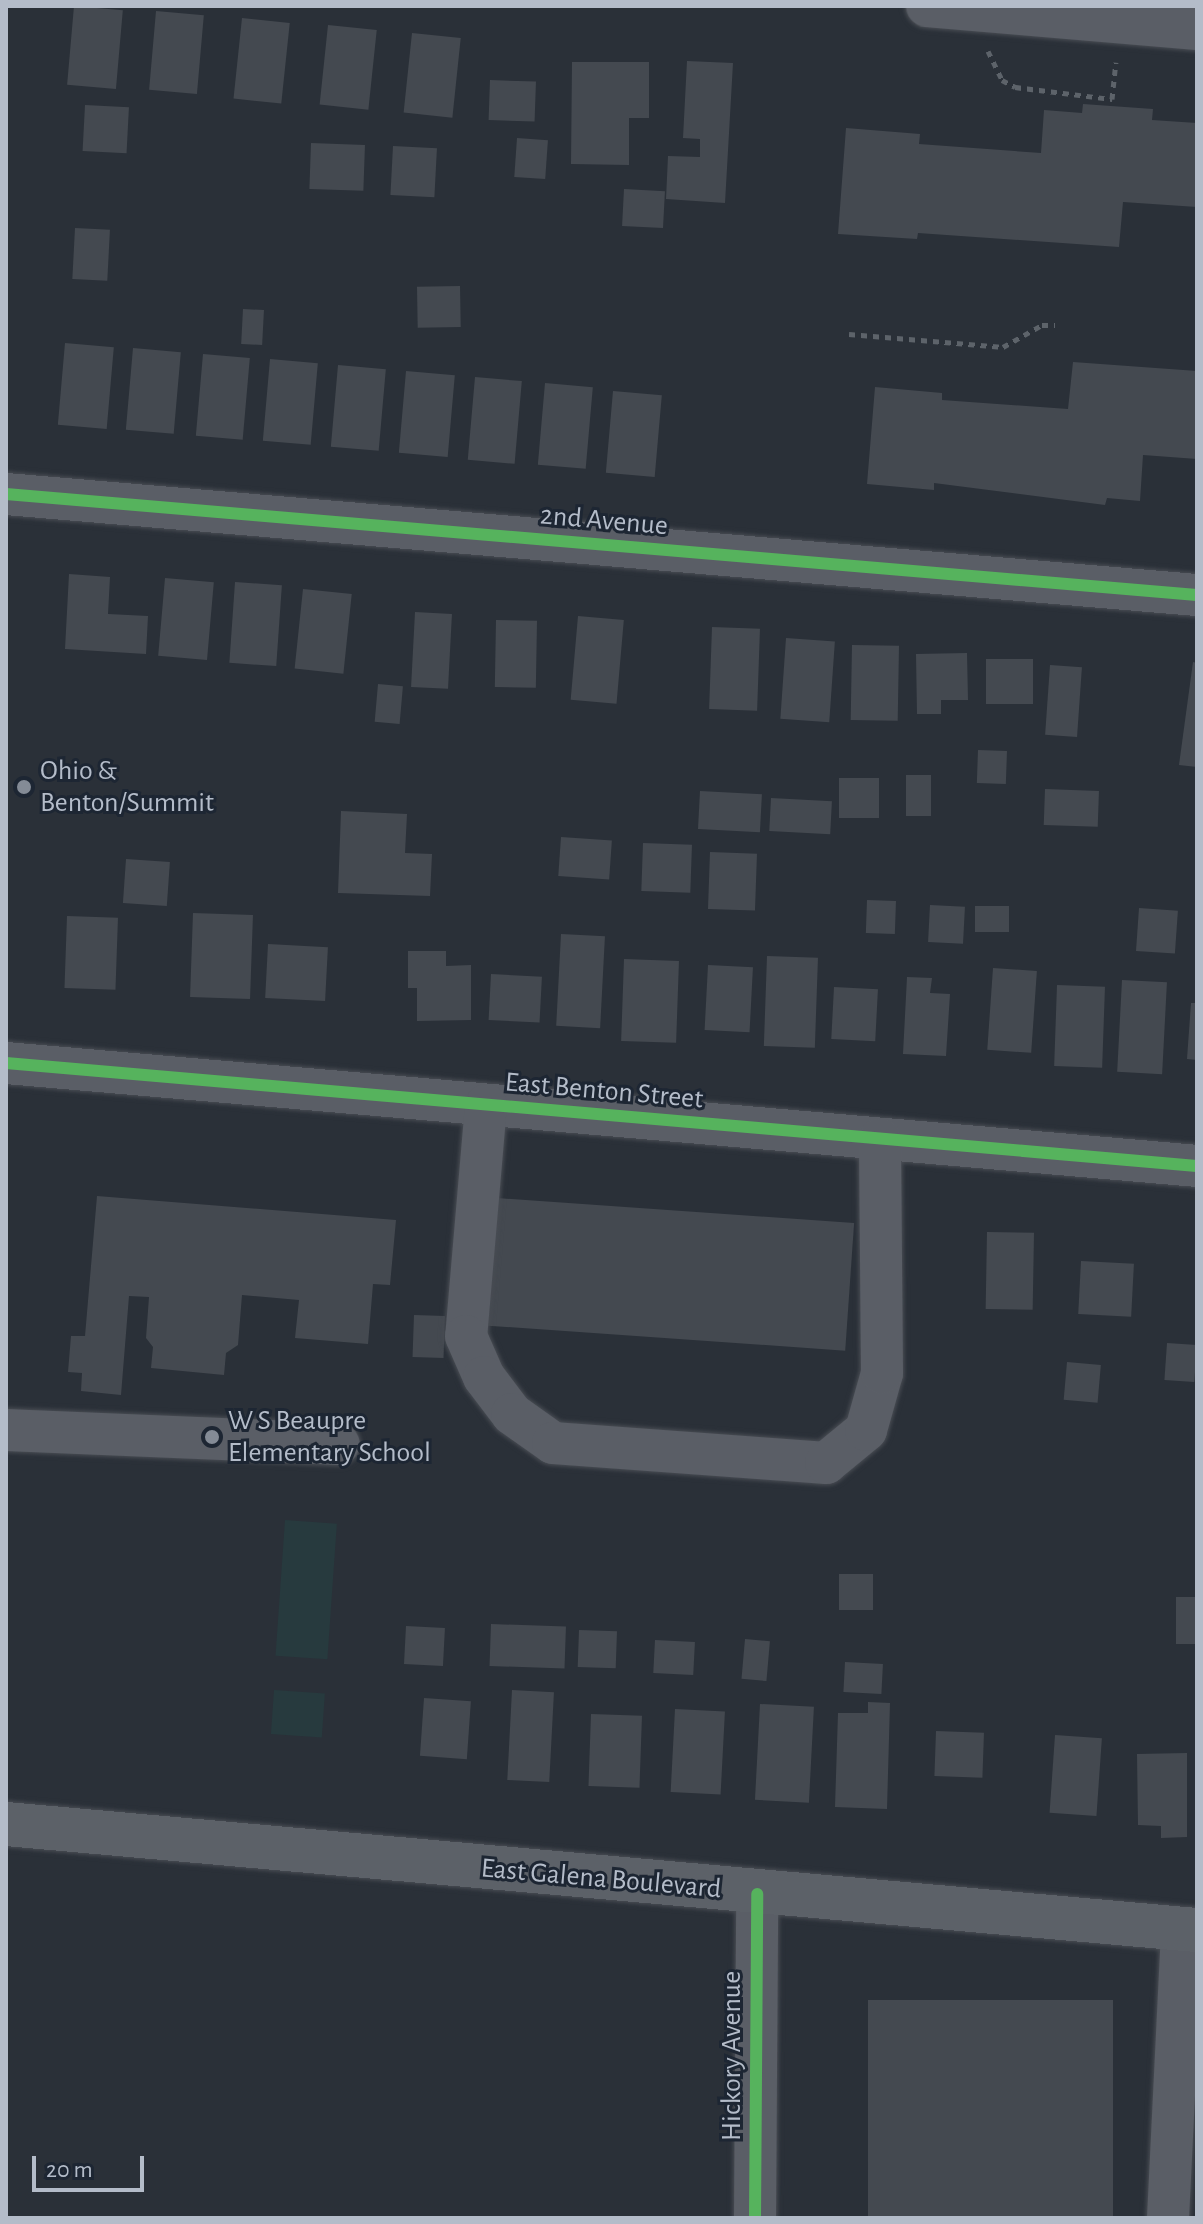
<!DOCTYPE html>
<style>
body{margin:0}
#map{position:relative;width:1203px;height:2224px;overflow:hidden;background:#2a3038;font-family:"Alegreya Sans",sans-serif}
div>[style]{position:absolute}
[style*='--x']{left:calc(var(--x)*1px);top:calc(var(--y)*1px);width:calc(var(--w)*1px);rotate:calc(var(--a)*1deg)}
.green>*{inset:0;background:#273a3e;transform-origin:0 0}
.building>*{inset:0;background:#444950;transform-origin:0 0}
.path>*{height:5px;margin-top:-2.5px;transform-origin:0;background:repeating-linear-gradient(90deg,#5d636a 0 6px,transparent 0 12px)}
.roads{filter:drop-shadow(0 0 2px #484c53) drop-shadow(0 0 2px #484c53)}
.minor>*{height:42px;margin:-21px;padding:0 21px;transform-origin:21px;border-radius:21px;background:#5a5e66}
.major>*{height:44px;margin:-22px;padding:0 22px;transform-origin:22px;border-radius:22px;background:#5c6168}
.cycleway>*{height:12px;margin:-6px;padding:0 6px;transform-origin:6px;border-radius:6px;background:#56b35d}
.dots>*{width:22px;height:22px;translate:-50% -50%;box-sizing:border-box;border:4px solid #1d2633;border-radius:50%}
span{translate:-50% -50%;white-space:nowrap;text-align:center;line-height:1.15;-webkit-text-stroke:6px #1d2633;paint-order:stroke}
.street-label{font-size:28px;color:#b4bcc9}
.poi-label{font-size:28px;color:#b4bcc9}
.left{translate:0 -50%;text-align:left}
.frame{position:absolute;inset:0;border:8px solid #b4bcc9;pointer-events:none}
.scale{position:absolute;left:32px;top:2156px;width:112px;height:36px;box-sizing:border-box;border:4px solid #b4bcc9;border-top:0;padding-left:10px;font-size:24px;line-height:28px;white-space:nowrap;color:#b4bcc9;-webkit-text-stroke:6px #1d2633;paint-order:stroke}
</style>
<div id="map">
<div class="green">
<div style="left:285px;top:1520px;width:52px;height:136px;rotate:4deg"></div>
<div style="left:274px;top:1690px;width:51px;height:44px;rotate:4deg"></div>
</div>
<div class="building">
<div style="left:74px;top:6px;width:49px;height:79px;rotate:5deg"></div>
<div style="left:156px;top:11px;width:48px;height:79px;rotate:5deg"></div>
<div style="left:242px;top:18px;width:48px;height:81px;rotate:6deg"></div>
<div style="left:328px;top:25px;width:49px;height:80px;rotate:6deg"></div>
<div style="left:412px;top:33px;width:49px;height:80px;rotate:6deg"></div>
<div style="clip-path:polygon(687px 61px,733px 63px,725px 203px,666px 199px,668px 156px,700px 157px,700px 139px,683px 138px)"></div>
<div style="clip-path:polygon(572px 62px,649px 62px,649px 118px,629px 118px,629px 165px,571px 164px)"></div>
<div style="left:490px;top:80px;width:46px;height:40px;rotate:2deg"></div>
<div style="clip-path:polygon(1083px 104px,1153px 109px,1152px 120px,1197px 123px,1197px 207px,1123px 202px,1119px 247px,918px 233px,917px 239px,838px 234px,846px 128px,920px 134px,919px 144px,1041px 153px,1044px 110px,1082px 113px)"></div>
<div style="left:85px;top:105px;width:44px;height:46px;rotate:3deg"></div>
<div style="left:517px;top:138px;width:31px;height:39px;rotate:4deg"></div>
<div style="left:311px;top:143px;width:54px;height:46px;rotate:2deg"></div>
<div style="left:393px;top:146px;width:44px;height:49px;rotate:3deg"></div>
<div style="left:624px;top:189px;width:41px;height:37px;rotate:3deg"></div>
<div style="left:75px;top:228px;width:35px;height:51px;rotate:3deg"></div>
<div style="left:460px;top:286px;width:41px;height:43px;rotate:89deg"></div>
<div style="left:243px;top:309px;width:21px;height:35px;rotate:3deg"></div>
<div style="left:65px;top:343px;width:49px;height:82px;rotate:5deg"></div>
<div style="left:133px;top:348px;width:48px;height:82px;rotate:5deg"></div>
<div style="left:203px;top:354px;width:47px;height:82px;rotate:5deg"></div>
<div style="left:270px;top:359px;width:48px;height:82px;rotate:5deg"></div>
<div style="clip-path:polygon(1073px 362px,1197px 371px,1197px 459px,1143px 455px,1140px 501px,1107px 498px,1105px 505px,934px 483px,934px 490px,867px 484px,875px 387px,942px 393px,942px 400px,1068px 409px)"></div>
<div style="left:338px;top:365px;width:48px;height:82px;rotate:5deg"></div>
<div style="left:406px;top:371px;width:49px;height:82px;rotate:5deg"></div>
<div style="left:475px;top:377px;width:47px;height:83px;rotate:5deg"></div>
<div style="left:545px;top:383px;width:48px;height:82px;rotate:5deg"></div>
<div style="left:613px;top:391px;width:49px;height:82px;rotate:5deg"></div>
<div style="clip-path:polygon(69px 574px,110px 577px,108px 614px,148px 616px,146px 654px,65px 649px)"></div>
<div style="left:165px;top:578px;width:49px;height:78px;rotate:5deg"></div>
<div style="left:235px;top:582px;width:47px;height:81px;rotate:4deg"></div>
<div style="left:303px;top:589px;width:49px;height:80px;rotate:6deg"></div>
<div style="left:415px;top:612px;width:37px;height:75px;rotate:3deg"></div>
<div style="left:578px;top:616px;width:46px;height:84px;rotate:5deg"></div>
<div style="left:496px;top:620px;width:41px;height:67px;rotate:1deg"></div>
<div style="left:712px;top:627px;width:48px;height:82px;rotate:2deg"></div>
<div style="left:786px;top:638px;width:49px;height:81px;rotate:4deg"></div>
<div style="left:852px;top:645px;width:47px;height:75px;rotate:1deg"></div>
<div style="clip-path:polygon(967px 653px,968px 700px,941px 700px,941px 714px,917px 714px,916px 654px)"></div>
<div style="left:1033px;top:659px;width:45px;height:47px;rotate:90deg"></div>
<div style="clip-path:polygon(1193px 662px,1197px 663px,1197px 767px,1179px 765px)"></div>
<div style="left:1050px;top:665px;width:32px;height:70px;rotate:4deg"></div>
<div style="left:378px;top:684px;width:25px;height:38px;rotate:5deg"></div>
<div style="left:978px;top:750px;width:29px;height:33px;rotate:2deg"></div>
<div style="left:906px;top:775px;width:25px;height:41px"></div>
<div style="left:839px;top:778px;width:40px;height:40px"></div>
<div style="left:1045px;top:789px;width:54px;height:36px;rotate:2deg"></div>
<div style="left:700px;top:791px;width:62px;height:38px;rotate:3deg"></div>
<div style="left:771px;top:798px;width:61px;height:33px;rotate:3deg"></div>
<div style="clip-path:polygon(341px 811px,407px 814px,405px 853px,432px 854px,430px 896px,338px 893px)"></div>
<div style="left:561px;top:837px;width:51px;height:39px;rotate:4deg"></div>
<div style="left:643px;top:843px;width:49px;height:48px;rotate:2deg"></div>
<div style="left:710px;top:852px;width:47px;height:57px;rotate:2deg"></div>
<div style="left:126px;top:859px;width:44px;height:44px;rotate:4deg"></div>
<div style="left:867px;top:900px;width:29px;height:33px;rotate:2deg"></div>
<div style="left:930px;top:905px;width:35px;height:37px;rotate:3deg"></div>
<div style="left:975px;top:906px;width:34px;height:26px"></div>
<div style="left:1139px;top:908px;width:39px;height:43px;rotate:4deg"></div>
<div style="left:193px;top:913px;width:60px;height:84px;rotate:2deg"></div>
<div style="left:67px;top:916px;width:51px;height:72px;rotate:2deg"></div>
<div style="left:561px;top:934px;width:44px;height:92px;rotate:3deg"></div>
<div style="left:268px;top:944px;width:60px;height:54px;rotate:3deg"></div>
<div style="clip-path:polygon(408px 951px,446px 951px,446px 966px,471px 965px,471px 1020px,417px 1021px,417px 988px,408px 988px)"></div>
<div style="left:767px;top:956px;width:51px;height:90px;rotate:2deg"></div>
<div style="left:624px;top:959px;width:55px;height:82px;rotate:2deg"></div>
<div style="left:708px;top:965px;width:45px;height:65px;rotate:3deg"></div>
<div style="left:993px;top:968px;width:44px;height:82px;rotate:4deg"></div>
<div style="left:491px;top:974px;width:51px;height:46px;rotate:3deg"></div>
<div style="clip-path:polygon(907px 977px,932px 978px,930px 993px,950px 994px,946px 1056px,903px 1054px)"></div>
<div style="left:1122px;top:980px;width:45px;height:92px;rotate:3deg"></div>
<div style="left:1057px;top:985px;width:48px;height:81px;rotate:2deg"></div>
<div style="left:834px;top:987px;width:44px;height:52px;rotate:3deg"></div>
<div style="clip-path:polygon(1191px 1003px,1197px 1003px,1197px 1060px,1187px 1059px)"></div>
<div style="clip-path:polygon(97px 1196px,396px 1220px,390px 1285px,373px 1284px,368px 1344px,295px 1338px,299px 1300px,242px 1295px,238px 1345px,226px 1353px,224px 1375px,151px 1368px,153px 1347px,146px 1338px,149px 1297px,129px 1296px,121px 1395px,81px 1391px,82px 1373px,68px 1372px,71px 1336px,85px 1336px)"></div>
<div style="left:497px;top:1198px;width:358px;height:128px;rotate:4deg"></div>
<div style="left:987px;top:1232px;width:47px;height:77px;rotate:1deg"></div>
<div style="left:1081px;top:1261px;width:53px;height:53px;rotate:3deg"></div>
<div style="left:414px;top:1315px;width:31px;height:42px;rotate:2deg"></div>
<div style="left:1167px;top:1343px;width:30px;height:37px;rotate:4deg"></div>
<div style="left:1067px;top:1362px;width:34px;height:38px;rotate:5deg"></div>
<div style="left:839px;top:1574px;width:34px;height:36px"></div>
<div style="left:1176px;top:1597px;width:21px;height:47px"></div>
<div style="left:491px;top:1624px;width:75px;height:42px;rotate:2deg"></div>
<div style="left:406px;top:1626px;width:39px;height:38px;rotate:3deg"></div>
<div style="left:579px;top:1630px;width:38px;height:37px;rotate:2deg"></div>
<div style="left:745px;top:1639px;width:25px;height:40px;rotate:5deg"></div>
<div style="left:655px;top:1640px;width:40px;height:33px;rotate:3deg"></div>
<div style="left:845px;top:1662px;width:38px;height:30px;rotate:3deg"></div>
<div style="left:512px;top:1690px;width:42px;height:90px;rotate:3deg"></div>
<div style="left:424px;top:1698px;width:47px;height:58px;rotate:4deg"></div>
<div style="clip-path:polygon(868px 1702px,890px 1703px,887px 1809px,835px 1807px,838px 1713px,868px 1713px)"></div>
<div style="left:760px;top:1704px;width:54px;height:96px;rotate:3deg"></div>
<div style="left:675px;top:1709px;width:50px;height:83px;rotate:3deg"></div>
<div style="left:591px;top:1714px;width:51px;height:72px;rotate:2deg"></div>
<div style="left:936px;top:1731px;width:48px;height:45px;rotate:2deg"></div>
<div style="left:1055px;top:1735px;width:47px;height:78px;rotate:4deg"></div>
<div style="clip-path:polygon(1187px 1753px,1187px 1837px,1161px 1838px,1161px 1826px,1138px 1825px,1137px 1754px)"></div>
<div style="left:868px;top:2000px;width:245px;height:218px"></div>
</div>
<div class="path">
<div style="--x:988;--y:51;--w:32;--a:64"></div>
<div style="--x:1002;--y:80;--w:15;--a:28"></div>
<div style="--x:1015;--y:87;--w:98;--a:7.1"></div>
<div style="--x:1112;--y:99;--w:37;--a:-84"></div>
<div style="--x:849;--y:334;--w:155;--a:4.8"></div>
<div style="--x:1003;--y:347;--w:45;--a:-29.4"></div>
<div style="--x:1042;--y:325;--w:13;--a:0"></div>
</div>
<div class="roads">
<div class="minor">
<div style="--x:927;--y:6;--w:271;--a:4.9"></div>
<div style="--x:6;--y:494;--w:1195;--a:4.85"></div>
<div style="--x:6;--y:1063;--w:1195;--a:4.94"></div>
<div style="--x:486;--y:1105;--w:232;--a:94.9"></div>
<div style="--x:466;--y:1336;--w:45;--a:66.3"></div>
<div style="--x:484;--y:1377;--w:46;--a:52.9"></div>
<div style="--x:512;--y:1414;--w:50;--a:35.3"></div>
<div style="--x:553;--y:1443;--w:274;--a:4.2"></div>
<div style="--x:826;--y:1463;--w:52;--a:-39.5"></div>
<div style="--x:866;--y:1430;--w:59;--a:-74.3"></div>
<div style="--x:882;--y:1373;--w:234;--a:-90.5"></div>
<div style="--x:6;--y:1430;--w:333;--a:2.4"></div>
<div style="--x:755;--y:2218;--w:324;--a:-89.6"></div>
<div style="--x:1168;--y:2218;--w:289;--a:-87.2"></div>
</div>
<div class="major">
<div style="--x:6;--y:1824;--w:1196;--a:5.09"></div>
</div>
</div>
<div class="cycleway">
<div style="--x:6;--y:494;--w:1195;--a:4.85"></div>
<div style="--x:6;--y:1063;--w:1195;--a:4.94"></div>
<div style="--x:755;--y:2218;--w:324;--a:-89.6"></div>
</div>
<div class="dots">
<div style="left:24px;top:787px;background:#848b96"></div>
<div style="left:212px;top:1437px;background:#848b96"></div>
</div>
<div class="street-label">
<span style="left:604px;top:521px;rotate:5deg">2nd Avenue</span>
<span style="left:604px;top:1091px;rotate:5deg">East Benton Street</span>
<span style="left:601px;top:1879px;rotate:5deg">East Galena Boulevard</span>
<span style="left:732px;top:2056px;rotate:-90deg">Hickory Avenue</span>
</div>
<div class="poi-label">
<span class="left" style="left:40px;top:787px">Ohio &amp;<br>Benton/Summit</span>
<span class="left" style="left:228px;top:1437px">W S Beaupre<br>Elementary School</span>
</div>
<div class="frame"></div>
<div class="scale">20 m</div>
</div>
